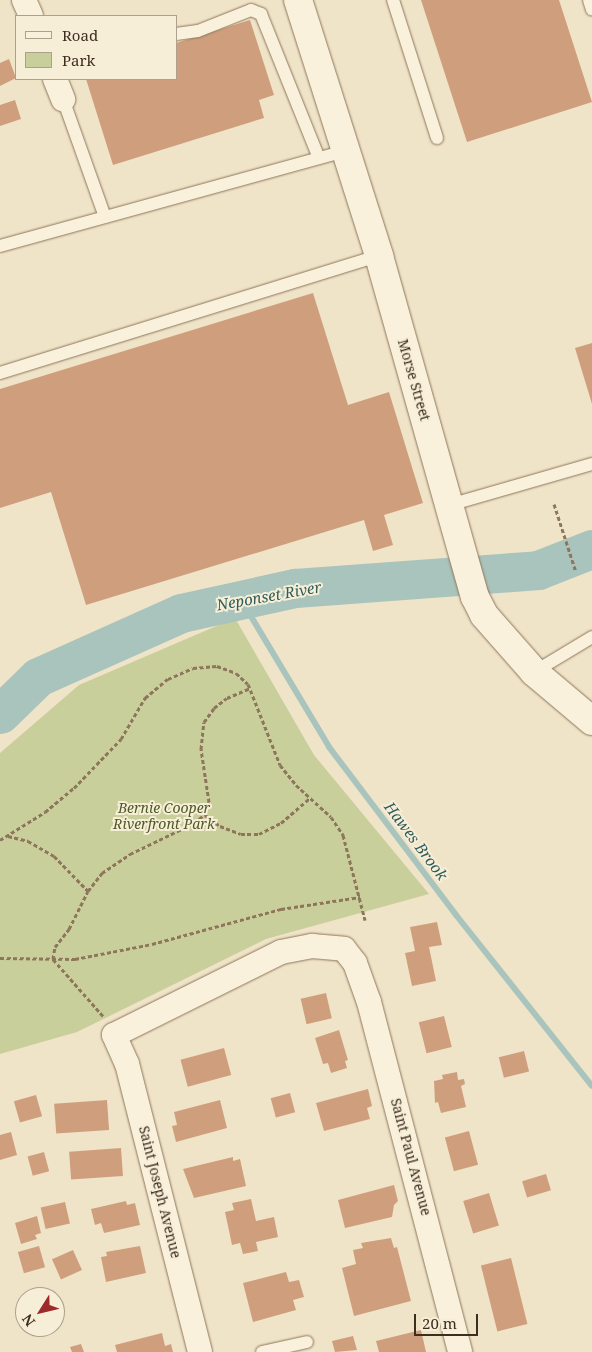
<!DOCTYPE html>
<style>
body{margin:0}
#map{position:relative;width:592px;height:1352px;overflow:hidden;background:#f0e4c8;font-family:"Noto Serif",serif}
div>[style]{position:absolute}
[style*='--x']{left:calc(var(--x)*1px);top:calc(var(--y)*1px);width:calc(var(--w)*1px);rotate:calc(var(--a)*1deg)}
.green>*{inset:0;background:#c9cf9b}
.stream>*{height:6px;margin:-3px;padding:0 3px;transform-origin:3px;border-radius:3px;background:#a9c4bc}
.river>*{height:39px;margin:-19.5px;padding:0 19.5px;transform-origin:19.5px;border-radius:19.5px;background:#a9c4bc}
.building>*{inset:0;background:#cf9f7d;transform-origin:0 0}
.path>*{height:3px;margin-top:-1.5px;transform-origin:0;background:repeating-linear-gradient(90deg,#8d765c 0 4px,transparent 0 6.5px)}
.roads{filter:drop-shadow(0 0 1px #8d765c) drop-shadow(0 0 1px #8d765c)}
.lane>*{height:12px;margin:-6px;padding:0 6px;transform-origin:6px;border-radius:6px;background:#faf1dc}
.street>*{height:24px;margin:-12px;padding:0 12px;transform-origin:12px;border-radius:12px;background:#faf1dc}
.secondary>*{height:28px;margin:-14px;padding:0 14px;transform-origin:14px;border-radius:14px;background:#faf1dc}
span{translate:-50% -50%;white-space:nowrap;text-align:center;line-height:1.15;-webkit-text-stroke:4px #f7eed8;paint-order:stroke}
.street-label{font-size:14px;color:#3d2e20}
.park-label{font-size:14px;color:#4d5a26;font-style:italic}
.water-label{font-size:15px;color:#2f5d5a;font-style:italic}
.legend{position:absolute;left:15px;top:15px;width:162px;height:65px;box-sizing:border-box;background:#f7eed8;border:1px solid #ada18e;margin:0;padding:6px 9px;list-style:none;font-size:15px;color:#3d2e20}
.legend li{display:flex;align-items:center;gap:10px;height:25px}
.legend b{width:25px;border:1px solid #ada18e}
.north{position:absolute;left:15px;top:1287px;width:50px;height:50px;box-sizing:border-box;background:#f7eed8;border:1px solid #ada18e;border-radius:50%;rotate:234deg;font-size:14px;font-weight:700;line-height:20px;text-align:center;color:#3d2e20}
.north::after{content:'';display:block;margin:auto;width:18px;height:22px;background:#9e2a2b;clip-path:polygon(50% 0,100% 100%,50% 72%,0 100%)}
.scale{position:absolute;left:414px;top:1314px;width:64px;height:22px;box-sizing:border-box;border:2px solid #3d2e20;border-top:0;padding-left:6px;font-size:15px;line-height:18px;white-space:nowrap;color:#3d2e20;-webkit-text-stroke:4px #f7eed8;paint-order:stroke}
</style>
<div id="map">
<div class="green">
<div style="clip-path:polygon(235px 618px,314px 755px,429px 894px,266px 939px,77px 1032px,0 1054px,0 753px,79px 685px)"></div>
</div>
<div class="stream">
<div style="--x:240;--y:598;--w:174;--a:59.1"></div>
<div style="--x:329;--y:747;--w:211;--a:52.9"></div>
<div style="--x:456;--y:915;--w:218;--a:51.5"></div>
</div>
<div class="river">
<div style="--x:0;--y:714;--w:53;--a:-44.2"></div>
<div style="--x:38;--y:677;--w:157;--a:-24.1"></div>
<div style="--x:181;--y:613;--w:117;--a:-12.4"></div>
<div style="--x:295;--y:588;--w:244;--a:-4.2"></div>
<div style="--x:538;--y:570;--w:58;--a:-21.3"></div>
</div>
<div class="building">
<div style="clip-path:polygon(421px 0,559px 0,592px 102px,467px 142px)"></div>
<div style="clip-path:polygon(250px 20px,274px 95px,259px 100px,264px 118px,113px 165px,86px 79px,176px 79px,176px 43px)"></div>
<div style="clip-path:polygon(9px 59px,16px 78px,0 86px,0 63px)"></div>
<div style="clip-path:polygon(15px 100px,21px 119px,0 126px,0 105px)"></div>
<div style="clip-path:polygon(313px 293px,348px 405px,389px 392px,423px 503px,384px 515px,393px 545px,373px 551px,364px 520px,86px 605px,51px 492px,0 508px,0 389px)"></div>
<div style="clip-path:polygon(592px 343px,592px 404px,575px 348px)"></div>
<div style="clip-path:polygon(437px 922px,442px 945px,429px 947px,436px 981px,412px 986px,405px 953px,415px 951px,410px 927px)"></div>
<div style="left:326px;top:993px;width:26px;height:26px;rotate:77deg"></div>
<div style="left:444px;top:1016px;width:32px;height:26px;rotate:76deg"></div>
<div style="clip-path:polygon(339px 1030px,348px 1060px,345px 1061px,347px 1068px,331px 1073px,328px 1063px,323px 1064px,315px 1038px)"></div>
<div style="left:224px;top:1048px;width:28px;height:45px;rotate:75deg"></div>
<div style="left:524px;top:1051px;width:21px;height:26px;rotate:76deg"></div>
<div style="clip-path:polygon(457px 1072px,458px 1080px,464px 1079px,465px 1084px,461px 1086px,466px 1107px,441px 1113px,438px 1102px,435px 1103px,434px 1081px,443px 1079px,442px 1075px)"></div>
<div style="clip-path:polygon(368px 1089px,372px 1106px,367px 1108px,370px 1119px,324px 1131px,316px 1103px)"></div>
<div style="left:290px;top:1093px;width:20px;height:20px;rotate:75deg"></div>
<div style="left:36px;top:1095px;width:22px;height:23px;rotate:74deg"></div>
<div style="left:107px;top:1100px;width:30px;height:53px;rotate:86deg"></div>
<div style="clip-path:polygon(220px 1100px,227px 1128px,176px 1142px,172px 1126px,177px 1125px,174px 1112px)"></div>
<div style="left:469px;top:1131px;width:35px;height:25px;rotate:75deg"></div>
<div style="clip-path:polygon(11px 1132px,17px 1155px,0 1160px,0 1135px)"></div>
<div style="left:121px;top:1148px;width:28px;height:52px;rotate:86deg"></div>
<div style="left:44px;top:1152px;width:20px;height:17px;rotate:75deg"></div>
<div style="clip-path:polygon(233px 1157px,233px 1161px,240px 1159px,246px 1186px,194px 1198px,183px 1169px)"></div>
<div style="left:546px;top:1174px;width:17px;height:25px;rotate:73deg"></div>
<div style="clip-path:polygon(394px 1185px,398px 1201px,394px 1205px,392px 1217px,345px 1228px,338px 1200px)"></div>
<div style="left:489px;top:1193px;width:34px;height:27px;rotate:73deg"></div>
<div style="clip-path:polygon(251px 1199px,256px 1221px,274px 1217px,278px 1237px,256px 1242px,258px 1251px,243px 1254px,240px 1243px,232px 1245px,225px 1212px,234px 1210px,232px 1203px)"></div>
<div style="clip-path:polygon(126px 1201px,127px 1205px,135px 1203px,140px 1225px,104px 1233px,101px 1223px,95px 1225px,91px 1209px)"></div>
<div style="left:65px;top:1202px;width:22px;height:25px;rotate:77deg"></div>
<div style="clip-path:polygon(37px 1216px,41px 1233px,35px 1235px,37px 1239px,21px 1244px,15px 1223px)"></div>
<div style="clip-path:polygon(391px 1238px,394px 1248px,397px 1247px,411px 1301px,354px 1316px,342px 1268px,356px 1264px,353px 1250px,363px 1248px,361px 1243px)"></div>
<div style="left:39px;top:1246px;width:22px;height:22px;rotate:74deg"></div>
<div style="clip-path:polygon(140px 1246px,146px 1273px,106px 1282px,101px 1257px,107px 1256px,106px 1252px)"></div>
<div style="left:73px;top:1250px;width:22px;height:23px;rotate:66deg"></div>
<div style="left:511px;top:1258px;width:68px;height:31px;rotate:76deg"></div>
<div style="clip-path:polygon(286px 1272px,289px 1282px,299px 1280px,304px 1297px,293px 1300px,296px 1310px,253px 1322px,243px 1283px)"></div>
<div style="clip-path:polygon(421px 1330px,426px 1352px,379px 1352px,376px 1341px)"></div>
<div style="clip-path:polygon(162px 1333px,165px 1346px,171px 1344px,173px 1352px,117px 1352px,115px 1345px)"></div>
<div style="clip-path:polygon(353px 1336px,357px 1350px,335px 1352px,332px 1341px)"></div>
<div style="clip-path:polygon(81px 1344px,84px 1352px,72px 1352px,70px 1347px)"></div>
</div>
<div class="path">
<div style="--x:554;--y:504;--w:71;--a:72.1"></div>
<div style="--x:205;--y:815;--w:19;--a:36"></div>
<div style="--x:220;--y:826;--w:22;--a:21"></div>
<div style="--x:241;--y:834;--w:18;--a:0"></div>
<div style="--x:259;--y:834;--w:25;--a:-27"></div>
<div style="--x:281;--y:823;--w:38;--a:-41"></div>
<div style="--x:8;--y:836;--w:21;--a:14"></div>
<div style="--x:28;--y:841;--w:30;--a:30"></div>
<div style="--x:54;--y:856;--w:49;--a:45.8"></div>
<div style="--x:0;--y:840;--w:53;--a:-31.9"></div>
<div style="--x:45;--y:812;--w:38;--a:-40"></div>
<div style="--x:74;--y:788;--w:68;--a:-46.2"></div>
<div style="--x:121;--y:739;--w:48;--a:-59.7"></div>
<div style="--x:145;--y:698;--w:30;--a:-40"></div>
<div style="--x:168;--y:679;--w:27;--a:-24"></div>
<div style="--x:193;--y:668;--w:24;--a:-5"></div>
<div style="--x:217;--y:666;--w:20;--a:20"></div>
<div style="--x:236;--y:673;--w:16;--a:43"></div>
<div style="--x:248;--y:684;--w:87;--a:68.4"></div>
<div style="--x:280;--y:765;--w:26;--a:51"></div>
<div style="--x:296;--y:785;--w:47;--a:42.4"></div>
<div style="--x:331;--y:817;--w:22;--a:56"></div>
<div style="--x:343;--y:835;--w:88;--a:75.5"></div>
<div style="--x:0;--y:958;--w:75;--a:0.8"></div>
<div style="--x:75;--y:959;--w:78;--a:-11"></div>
<div style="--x:152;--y:944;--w:134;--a:-15.2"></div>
<div style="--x:281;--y:909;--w:80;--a:-8.6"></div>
<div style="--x:103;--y:1016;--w:76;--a:-131.3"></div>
<div style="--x:53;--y:959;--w:12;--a:-81"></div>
<div style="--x:55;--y:947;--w:23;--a:-52"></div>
<div style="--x:69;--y:929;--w:42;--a:-63.4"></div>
<div style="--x:88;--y:891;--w:23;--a:-52"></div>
<div style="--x:102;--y:873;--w:34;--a:-34"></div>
<div style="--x:130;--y:854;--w:71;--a:-25.8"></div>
<div style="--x:194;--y:823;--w:13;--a:-39"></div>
<div style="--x:204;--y:815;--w:14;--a:-69"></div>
<div style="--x:209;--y:802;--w:54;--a:-98.6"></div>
<div style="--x:201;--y:749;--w:27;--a:-84"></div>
<div style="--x:204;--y:722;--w:17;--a:-54"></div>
<div style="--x:214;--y:708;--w:16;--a:-38"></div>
<div style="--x:227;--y:698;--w:25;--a:-23"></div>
</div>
<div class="roads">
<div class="lane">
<div style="--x:393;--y:0;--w:145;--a:72.3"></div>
<div style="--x:589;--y:0;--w:10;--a:73"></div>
<div style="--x:176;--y:34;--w:22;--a:-8"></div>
<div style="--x:198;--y:31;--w:57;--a:-21.6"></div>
<div style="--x:251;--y:10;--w:11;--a:22"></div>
<div style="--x:261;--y:14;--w:155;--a:68.1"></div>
<div style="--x:63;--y:99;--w:125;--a:70.4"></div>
<div style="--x:0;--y:246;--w:358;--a:-15.4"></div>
<div style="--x:0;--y:373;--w:397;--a:-17.2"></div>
<div style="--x:449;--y:505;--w:149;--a:-16"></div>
<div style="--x:534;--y:672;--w:68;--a:-31.1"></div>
<div style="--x:262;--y:1352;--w:46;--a:-12.5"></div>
</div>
<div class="street">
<div style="--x:24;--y:0;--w:17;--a:66"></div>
<div style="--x:55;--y:79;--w:22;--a:68"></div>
<div style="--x:200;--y:1352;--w:297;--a:-104.2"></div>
<div style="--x:127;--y:1064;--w:32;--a:-114"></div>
<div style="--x:114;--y:1035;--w:186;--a:-26.4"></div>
<div style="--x:281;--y:952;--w:32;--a:-11"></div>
<div style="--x:312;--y:946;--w:32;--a:5"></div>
<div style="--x:344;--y:949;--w:18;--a:52"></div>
<div style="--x:355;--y:963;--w:41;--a:70.3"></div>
<div style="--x:369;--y:1002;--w:362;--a:75.4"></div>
</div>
<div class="secondary">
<div style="--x:298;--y:0;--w:269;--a:72.4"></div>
<div style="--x:379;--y:256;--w:354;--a:74.3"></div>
<div style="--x:475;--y:597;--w:20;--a:63"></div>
<div style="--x:484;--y:615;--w:76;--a:48.7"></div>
<div style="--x:534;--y:672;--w:76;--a:40.2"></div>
</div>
</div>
<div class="street-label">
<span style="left:414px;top:380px;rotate:74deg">Morse Street</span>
<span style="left:411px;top:1157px;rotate:75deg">Saint Paul Avenue</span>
<span style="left:160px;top:1192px;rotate:76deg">Saint Joseph Avenue</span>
</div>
<div class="park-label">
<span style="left:164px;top:816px">Bernie Cooper<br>Riverfront Park</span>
</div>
<div class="water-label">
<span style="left:269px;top:596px;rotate:-10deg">Neponset River</span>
<span style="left:416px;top:841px;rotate:53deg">Hawes Brook</span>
</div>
<ul class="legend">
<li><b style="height:6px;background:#faf1dc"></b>Road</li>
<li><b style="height:14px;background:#c9cf9b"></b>Park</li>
</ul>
<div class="north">N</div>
<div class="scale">20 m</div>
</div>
